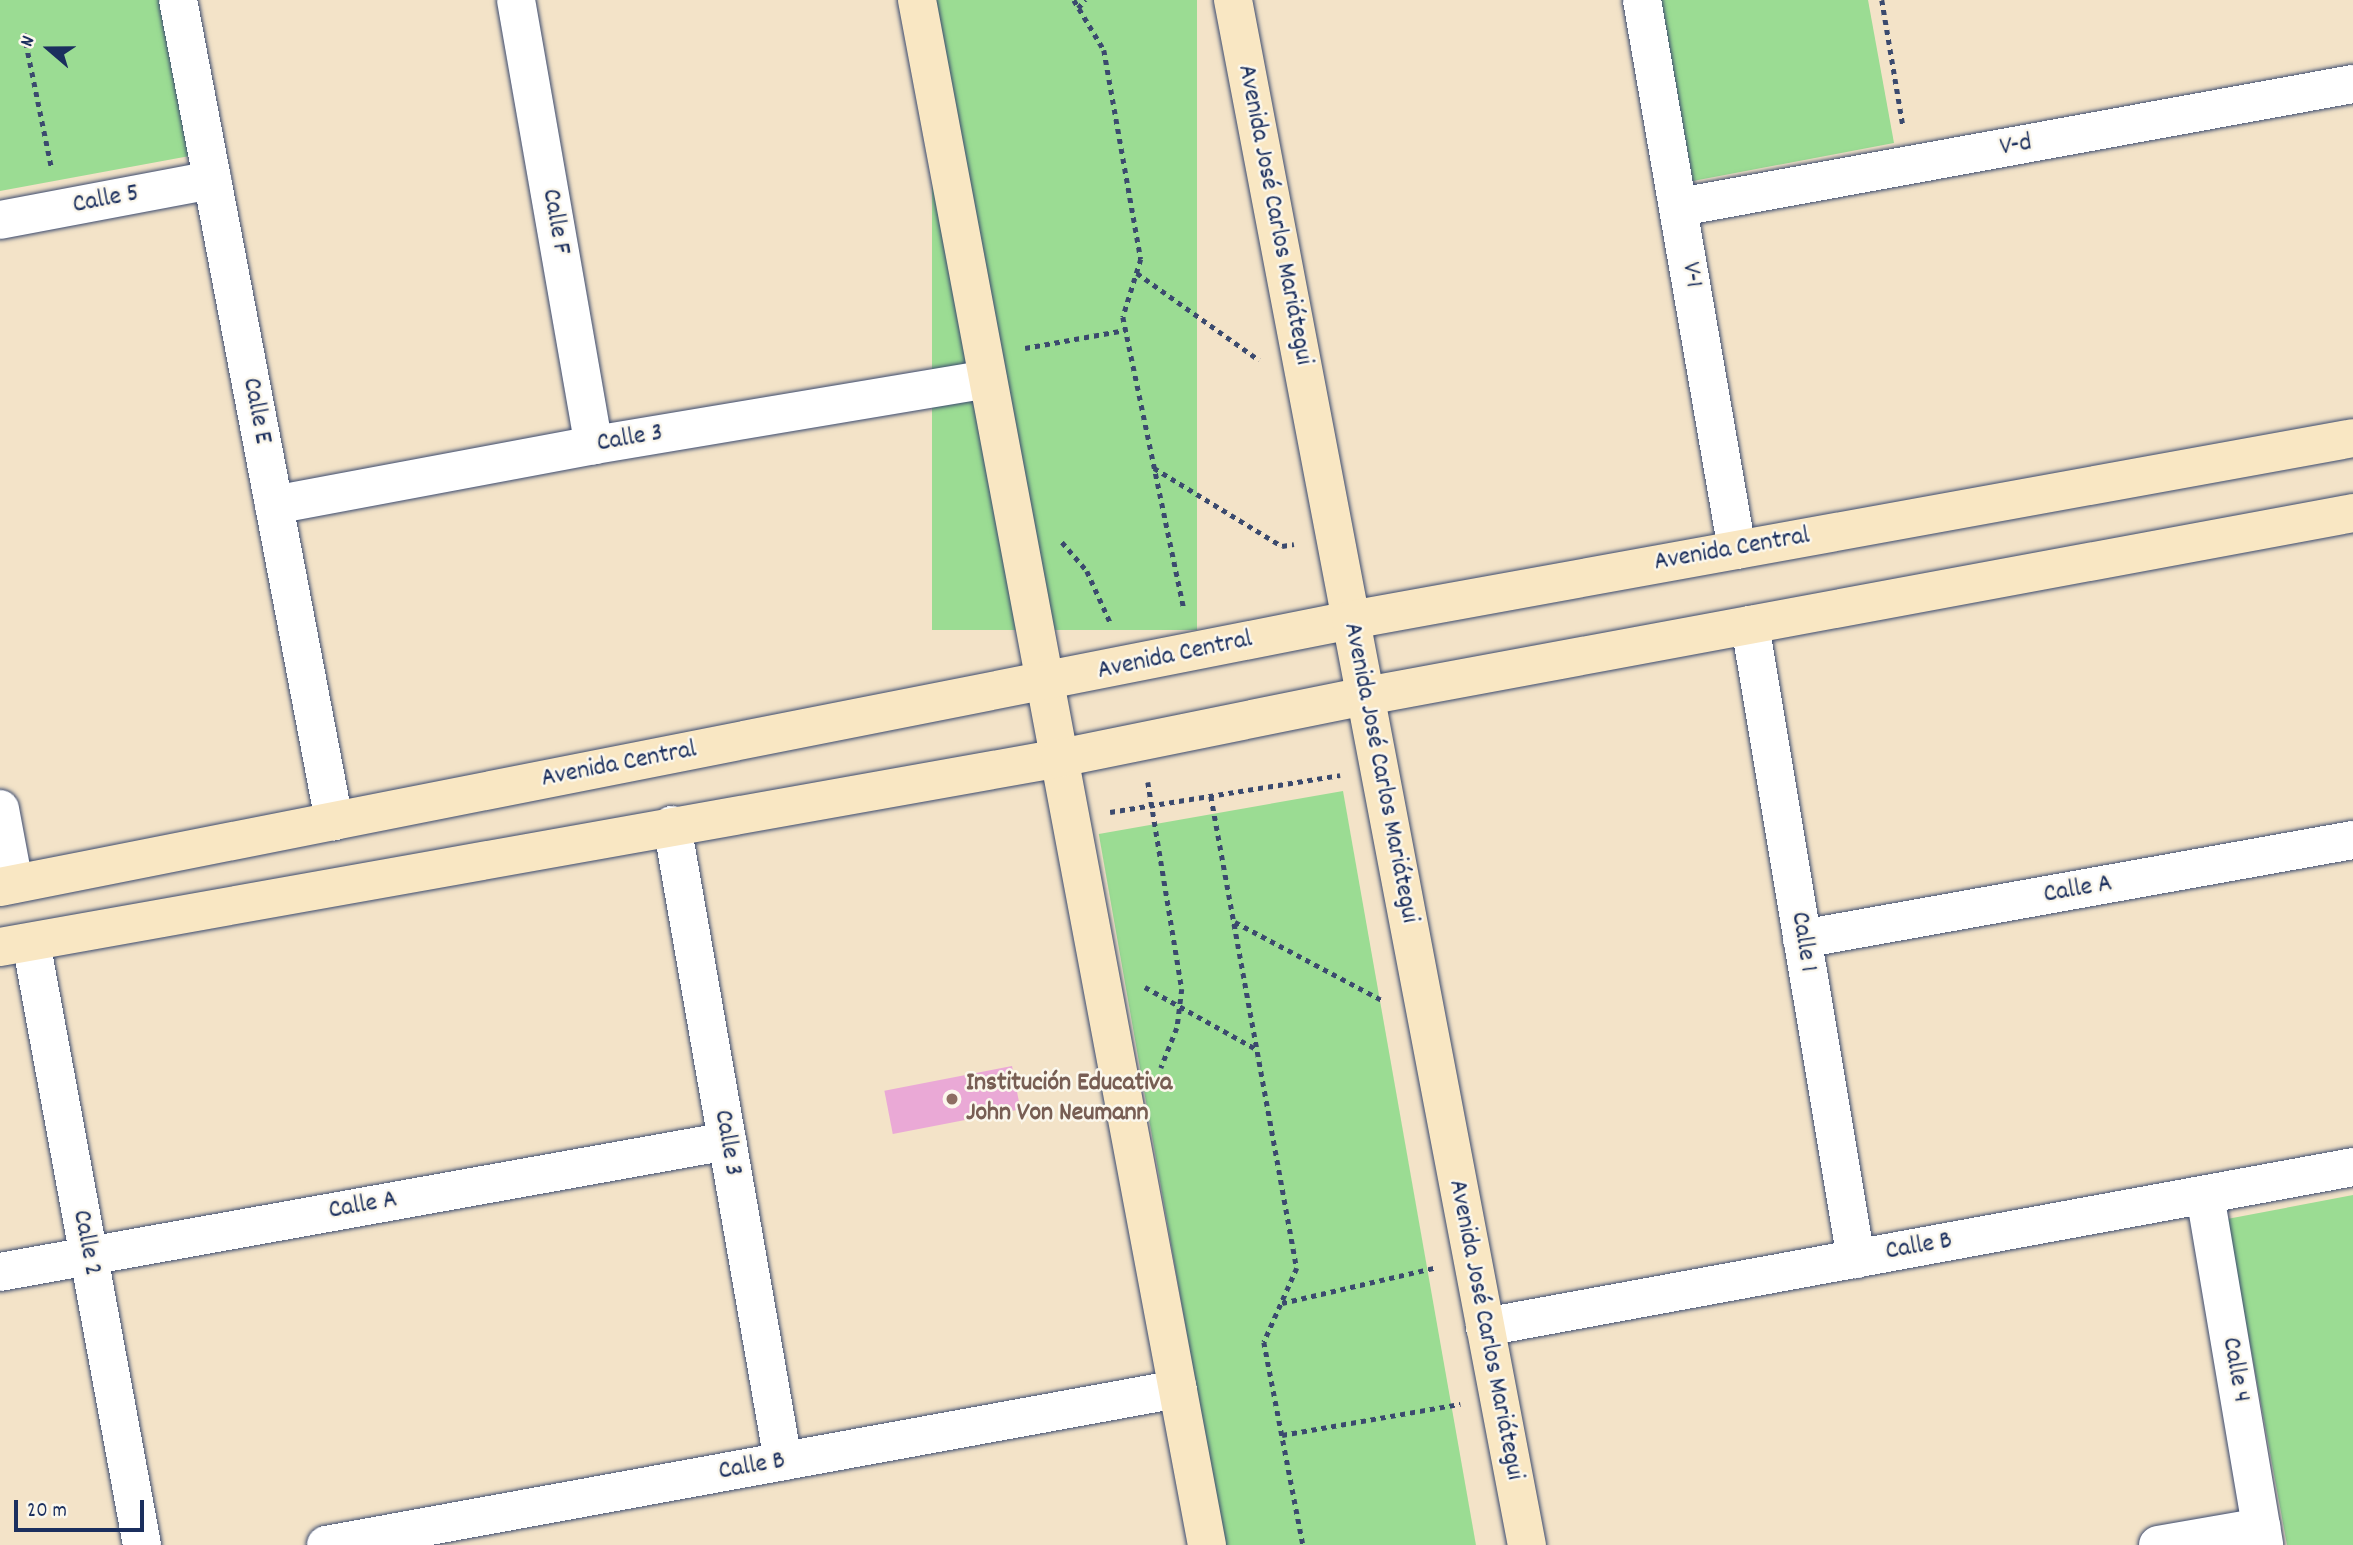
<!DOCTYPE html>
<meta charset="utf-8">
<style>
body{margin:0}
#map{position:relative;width:2353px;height:1545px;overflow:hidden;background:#f3e3c8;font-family:Dekko,sans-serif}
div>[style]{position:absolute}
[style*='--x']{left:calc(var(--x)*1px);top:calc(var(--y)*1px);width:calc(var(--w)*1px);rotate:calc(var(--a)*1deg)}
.green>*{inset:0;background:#9bdc93;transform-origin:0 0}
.building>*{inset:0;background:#eaa9d6;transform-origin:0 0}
.path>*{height:4.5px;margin-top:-2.25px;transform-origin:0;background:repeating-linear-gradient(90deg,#3b4a6e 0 5px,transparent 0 10px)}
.roads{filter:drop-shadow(0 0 2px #3b4a6e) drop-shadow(0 0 2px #3b4a6e)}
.street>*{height:38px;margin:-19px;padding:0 19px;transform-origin:19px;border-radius:19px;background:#fff}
.secondary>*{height:38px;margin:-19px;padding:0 19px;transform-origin:19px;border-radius:19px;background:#f9e7c3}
.dots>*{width:19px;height:19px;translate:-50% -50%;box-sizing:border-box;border:4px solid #fbf7ec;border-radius:50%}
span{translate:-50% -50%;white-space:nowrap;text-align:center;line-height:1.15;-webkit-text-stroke:5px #fbf7ec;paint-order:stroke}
.street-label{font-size:26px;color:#1b2f5e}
.education-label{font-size:26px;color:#785e54;font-weight:700}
.left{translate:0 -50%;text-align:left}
.north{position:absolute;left:14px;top:14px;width:70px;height:70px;-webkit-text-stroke:5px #fbf7ec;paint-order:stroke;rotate:290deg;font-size:19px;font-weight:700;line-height:28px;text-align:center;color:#1b2f5e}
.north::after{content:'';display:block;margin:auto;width:24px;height:32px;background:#1b2f5e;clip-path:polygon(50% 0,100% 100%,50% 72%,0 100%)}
.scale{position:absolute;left:14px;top:1500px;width:130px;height:32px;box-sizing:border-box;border:4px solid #1b2f5e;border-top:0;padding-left:9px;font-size:21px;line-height:24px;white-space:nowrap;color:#1b2f5e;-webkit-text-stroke:5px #fbf7ec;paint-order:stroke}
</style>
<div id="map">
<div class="green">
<div style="clip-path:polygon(0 0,166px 0,195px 155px,0 191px)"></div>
<div style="left:932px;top:0;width:265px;height:630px"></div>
<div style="clip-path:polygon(1660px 0,1868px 0,1894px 143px,1693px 181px)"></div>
<div style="left:1343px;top:791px;width:767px;height:248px;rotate:80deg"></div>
<div style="clip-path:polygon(2353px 1195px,2353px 1545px,2287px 1545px,2227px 1219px)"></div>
</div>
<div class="building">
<div style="left:1012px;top:1066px;width:44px;height:130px;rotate:79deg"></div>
</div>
<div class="path">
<div style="--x:1074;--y:0;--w:58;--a:59"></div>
<div style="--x:1104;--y:50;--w:212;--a:80"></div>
<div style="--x:1141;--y:259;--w:61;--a:107.2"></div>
<div style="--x:1123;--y:317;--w:299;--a:78.2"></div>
<div style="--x:1882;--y:0;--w:128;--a:80.5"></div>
<div style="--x:1078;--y:8;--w:11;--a:-49"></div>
<div style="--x:24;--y:33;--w:139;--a:78.4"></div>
<div style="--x:1137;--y:273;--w:150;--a:35.5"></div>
<div style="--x:1025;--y:348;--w:102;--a:-10.2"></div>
<div style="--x:1154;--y:468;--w:150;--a:31.4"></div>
<div style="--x:1282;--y:546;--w:12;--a:-9"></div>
<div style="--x:1062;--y:542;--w:38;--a:49"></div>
<div style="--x:1087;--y:571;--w:58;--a:65.6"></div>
<div style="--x:1148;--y:782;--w:210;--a:80.7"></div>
<div style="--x:1182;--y:989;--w:39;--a:97"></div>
<div style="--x:1177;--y:1028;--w:43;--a:111.8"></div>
<div style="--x:1211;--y:796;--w:480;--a:79.7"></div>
<div style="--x:1297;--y:1268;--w:81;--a:114"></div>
<div style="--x:1264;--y:1342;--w:207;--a:79.1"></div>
<div style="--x:1110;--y:812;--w:233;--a:-9.1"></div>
<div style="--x:1235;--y:922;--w:166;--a:28"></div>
<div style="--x:1145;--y:987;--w:127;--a:29.2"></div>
<div style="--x:1282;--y:1303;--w:156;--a:-13"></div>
<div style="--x:1282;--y:1435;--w:181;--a:-9.9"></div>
</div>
<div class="roads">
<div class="street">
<div style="--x:178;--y:0;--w:836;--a:79.24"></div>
<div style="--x:516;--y:0;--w:452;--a:80.1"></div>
<div style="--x:1642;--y:0;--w:558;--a:80.2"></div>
<div style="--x:1680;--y:207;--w:684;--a:-10.36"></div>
<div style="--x:0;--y:220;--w:216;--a:-10.7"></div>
<div style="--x:274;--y:505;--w:326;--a:-10.6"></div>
<div style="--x:594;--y:445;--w:399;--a:-9.5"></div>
<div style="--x:1750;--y:625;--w:643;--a:80.51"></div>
<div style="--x:0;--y:809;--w:76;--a:79.4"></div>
<div style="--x:672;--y:825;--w:646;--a:80.1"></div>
<div style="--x:1802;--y:939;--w:560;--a:-10.19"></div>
<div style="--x:31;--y:942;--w:613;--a:79.57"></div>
<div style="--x:2205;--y:1195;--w:355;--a:80.4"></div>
<div style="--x:0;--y:1272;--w:739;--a:-10.21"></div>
<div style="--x:1485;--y:1327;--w:883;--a:-10.44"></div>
<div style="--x:326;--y:1545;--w:866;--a:-10.38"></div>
<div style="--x:2158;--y:1545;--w:105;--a:-9.9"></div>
</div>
<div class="secondary">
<div style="--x:917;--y:0;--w:1572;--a:79.37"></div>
<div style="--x:1233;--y:0;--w:1573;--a:79.23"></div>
<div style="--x:0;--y:887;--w:1377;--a:-11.18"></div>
<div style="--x:1351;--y:620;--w:1018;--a:-10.29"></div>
<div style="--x:0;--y:947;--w:1077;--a:-10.11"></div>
<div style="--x:1060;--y:758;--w:312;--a:-11.5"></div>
<div style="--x:1366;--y:696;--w:1004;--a:-10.5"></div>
</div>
</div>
<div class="dots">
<div style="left:952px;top:1099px;background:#8d6e63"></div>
</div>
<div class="street-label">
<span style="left:2016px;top:146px;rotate:-10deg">V-d</span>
<span style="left:106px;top:200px;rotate:-11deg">Calle 5</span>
<span style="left:1274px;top:215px;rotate:79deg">Avenida José Carlos Mariátegui</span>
<span style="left:555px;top:222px;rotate:80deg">Calle F</span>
<span style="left:1691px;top:275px;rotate:81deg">V-1</span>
<span style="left:256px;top:411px;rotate:79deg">Calle E</span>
<span style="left:630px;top:439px;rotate:-10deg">Calle 3</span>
<span style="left:1732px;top:550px;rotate:-10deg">Avenida Central</span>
<span style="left:1175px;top:656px;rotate:-12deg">Avenida Central</span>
<span style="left:619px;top:765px;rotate:-11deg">Avenida Central</span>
<span style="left:1380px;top:773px;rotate:79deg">Avenida José Carlos Mariátegui</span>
<span style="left:2078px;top:890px;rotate:-10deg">Calle A</span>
<span style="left:1803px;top:942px;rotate:81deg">Calle 1</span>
<span style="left:727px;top:1143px;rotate:80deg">Calle 3</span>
<span style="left:363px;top:1206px;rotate:-10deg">Calle A</span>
<span style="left:86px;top:1243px;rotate:79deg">Calle 2</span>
<span style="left:1919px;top:1247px;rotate:-10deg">Calle B</span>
<span style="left:1485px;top:1330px;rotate:79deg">Avenida José Carlos Mariátegui</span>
<span style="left:2235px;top:1370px;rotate:80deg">Calle 4</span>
<span style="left:752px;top:1467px;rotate:-10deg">Calle B</span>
</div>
<div class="education-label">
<span class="left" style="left:966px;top:1099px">Institución Educativa<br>John Von Neumann</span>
</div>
<div class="north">N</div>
<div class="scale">20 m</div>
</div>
